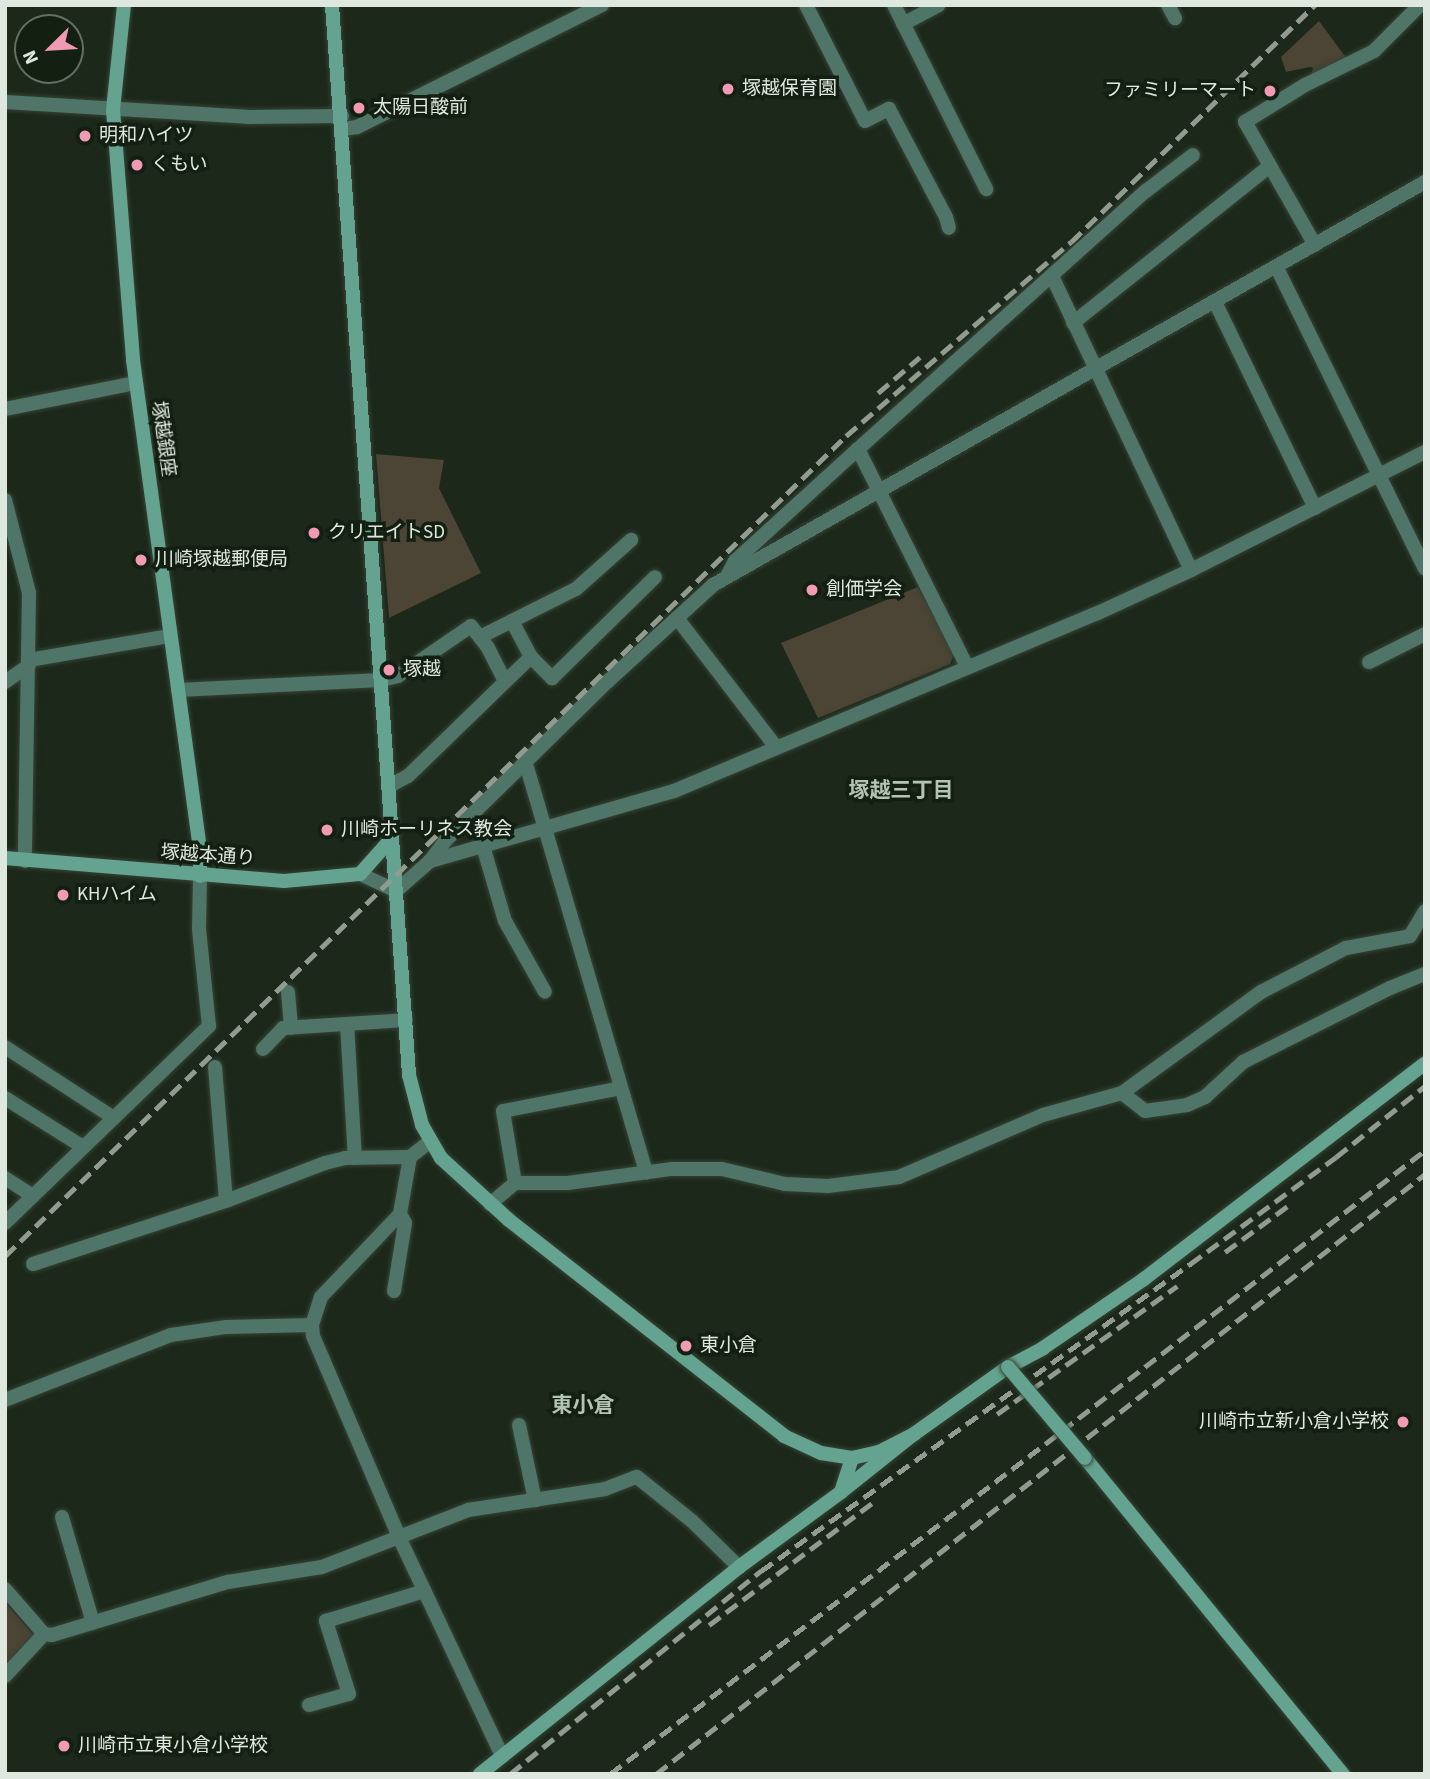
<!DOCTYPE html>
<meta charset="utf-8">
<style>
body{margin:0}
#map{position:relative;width:1430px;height:1779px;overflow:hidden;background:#1b281a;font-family:"Source Sans 3","Noto Sans JP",sans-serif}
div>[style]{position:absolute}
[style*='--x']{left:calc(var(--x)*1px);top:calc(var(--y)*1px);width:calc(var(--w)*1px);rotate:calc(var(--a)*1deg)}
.green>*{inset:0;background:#4c4434}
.roads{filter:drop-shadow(0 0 2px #364335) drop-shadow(0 0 2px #364335)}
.street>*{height:14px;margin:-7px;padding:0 7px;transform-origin:7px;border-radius:7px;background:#4f7568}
.secondary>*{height:14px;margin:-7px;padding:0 7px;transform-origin:7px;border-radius:7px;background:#64a38f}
.rail>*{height:4.5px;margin-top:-2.25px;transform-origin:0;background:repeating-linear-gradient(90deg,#919b90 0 14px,transparent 0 21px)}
.bridges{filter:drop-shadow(0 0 2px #364335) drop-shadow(0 0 2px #364335)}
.secondary-bridge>*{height:14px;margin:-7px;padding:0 7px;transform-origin:7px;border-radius:7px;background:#64a38f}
.dots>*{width:19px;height:19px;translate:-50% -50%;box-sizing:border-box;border:4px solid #121f11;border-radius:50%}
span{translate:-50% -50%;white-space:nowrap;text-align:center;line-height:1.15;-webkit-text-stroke:7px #121f11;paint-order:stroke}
.poi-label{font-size:19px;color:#dfe8de}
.left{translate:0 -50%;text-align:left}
.right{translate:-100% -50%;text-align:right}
.street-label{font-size:19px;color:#dfe8de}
.neighbourhood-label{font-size:21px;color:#b3c4b2;font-weight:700}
.frame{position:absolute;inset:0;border:7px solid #dfe8de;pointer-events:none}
.north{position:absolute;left:14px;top:14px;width:70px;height:70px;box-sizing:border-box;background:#121f11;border:2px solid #646f63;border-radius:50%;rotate:246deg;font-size:19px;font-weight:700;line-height:28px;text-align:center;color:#dfe8de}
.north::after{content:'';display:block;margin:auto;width:24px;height:32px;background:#f19ab3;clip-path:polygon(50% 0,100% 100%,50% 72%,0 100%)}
</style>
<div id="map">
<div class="green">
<div style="clip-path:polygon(1319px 21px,1347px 59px,1311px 75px,1313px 68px,1310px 67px,1286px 72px,1281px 57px)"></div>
<div style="clip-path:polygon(376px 454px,444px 460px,439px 488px,481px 573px,389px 618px)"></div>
<div style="clip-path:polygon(918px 587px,954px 654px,950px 664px,818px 718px,781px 643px)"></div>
<div style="clip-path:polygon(5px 1602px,35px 1637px,5px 1667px)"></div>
</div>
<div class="roads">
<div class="street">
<div style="--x:806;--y:5;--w:130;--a:63"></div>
<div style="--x:865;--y:121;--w:27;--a:-27"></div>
<div style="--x:889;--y:109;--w:122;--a:62.2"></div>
<div style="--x:946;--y:217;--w:11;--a:75"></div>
<div style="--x:894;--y:5;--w:206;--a:63.4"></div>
<div style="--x:1168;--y:5;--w:15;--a:62"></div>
<div style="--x:903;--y:24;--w:40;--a:-28"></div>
<div style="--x:5;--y:102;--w:242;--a:3.5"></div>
<div style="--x:247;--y:117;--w:95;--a:-0.6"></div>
<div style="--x:343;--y:129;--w:14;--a:-8"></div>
<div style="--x:357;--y:127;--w:274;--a:-26.5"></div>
<div style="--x:1315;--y:245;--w:142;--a:-119.6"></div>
<div style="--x:1245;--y:122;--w:70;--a:-31.7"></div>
<div style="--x:1305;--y:85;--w:77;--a:-26.2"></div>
<div style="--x:1374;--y:51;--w:65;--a:-45"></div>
<div style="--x:1277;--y:268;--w:335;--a:63.8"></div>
<div style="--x:1052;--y:276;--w:325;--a:64.7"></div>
<div style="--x:1215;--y:302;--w:229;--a:64.1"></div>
<div style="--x:1073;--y:323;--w:252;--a:-38.6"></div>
<div style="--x:5;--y:409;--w:133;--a:-11.3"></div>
<div style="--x:858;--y:449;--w:244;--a:63.4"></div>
<div style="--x:5;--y:500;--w:96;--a:75.5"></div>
<div style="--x:29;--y:593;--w:268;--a:90.9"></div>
<div style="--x:727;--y:576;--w:17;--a:-62"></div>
<div style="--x:735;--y:561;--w:166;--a:-42.3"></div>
<div style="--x:858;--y:449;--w:387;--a:-41.9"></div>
<div style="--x:1146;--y:191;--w:59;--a:-37.5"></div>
<div style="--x:677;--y:618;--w:163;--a:52.5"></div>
<div style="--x:512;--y:621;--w:41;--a:62.2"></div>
<div style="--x:480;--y:637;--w:107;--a:-26.6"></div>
<div style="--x:576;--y:589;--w:74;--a:-41.7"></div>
<div style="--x:29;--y:660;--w:143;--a:-9.7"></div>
<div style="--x:1369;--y:662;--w:63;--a:-26.6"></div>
<div style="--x:5;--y:682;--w:29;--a:-35"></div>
<div style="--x:178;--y:690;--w:203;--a:-2.8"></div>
<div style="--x:381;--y:680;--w:17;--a:-13"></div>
<div style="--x:398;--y:676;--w:88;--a:-34.4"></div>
<div style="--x:471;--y:626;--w:28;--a:52"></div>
<div style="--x:488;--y:648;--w:38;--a:63"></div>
<div style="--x:526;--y:764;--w:426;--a:73.6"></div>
<div style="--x:389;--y:786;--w:21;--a:-28"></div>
<div style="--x:408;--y:776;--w:171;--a:-44.1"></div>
<div style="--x:531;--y:657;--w:30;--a:45"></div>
<div style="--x:552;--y:678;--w:144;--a:-44.4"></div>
<div style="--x:483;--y:846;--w:78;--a:73.7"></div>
<div style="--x:505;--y:921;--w:81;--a:60.6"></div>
<div style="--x:430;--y:861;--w:25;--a:-53"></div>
<div style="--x:445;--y:841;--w:228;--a:-44.5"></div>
<div style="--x:608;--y:681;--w:142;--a:-42.4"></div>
<div style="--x:713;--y:585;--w:818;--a:-29.51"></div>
<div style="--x:360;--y:874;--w:40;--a:25"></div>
<div style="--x:396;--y:891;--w:45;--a:-41.4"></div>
<div style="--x:430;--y:861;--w:254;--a:-16"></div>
<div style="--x:674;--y:791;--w:460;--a:-22.8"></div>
<div style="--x:1098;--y:613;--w:102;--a:-24.8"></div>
<div style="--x:1191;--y:570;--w:262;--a:-26.8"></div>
<div style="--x:288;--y:992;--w:36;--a:85"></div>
<div style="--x:347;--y:1024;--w:134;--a:86.6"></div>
<div style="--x:5;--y:1047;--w:130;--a:33.1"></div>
<div style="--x:263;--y:1049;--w:29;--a:-46"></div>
<div style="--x:283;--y:1028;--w:123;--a:-3.7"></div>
<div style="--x:215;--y:1067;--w:134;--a:85.3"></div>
<div style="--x:1122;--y:1093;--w:29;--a:38"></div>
<div style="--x:1145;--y:1111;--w:42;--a:-8.1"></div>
<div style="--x:1187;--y:1105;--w:20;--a:-24"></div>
<div style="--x:1205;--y:1097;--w:52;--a:-42.6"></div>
<div style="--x:1243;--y:1062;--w:165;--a:-26.7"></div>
<div style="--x:1390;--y:988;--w:38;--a:-22"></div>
<div style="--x:5;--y:1098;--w:92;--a:32.1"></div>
<div style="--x:410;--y:1157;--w:58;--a:100"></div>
<div style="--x:400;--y:1214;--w:115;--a:133.6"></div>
<div style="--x:321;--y:1297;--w:29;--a:108"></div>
<div style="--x:312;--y:1325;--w:11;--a:85"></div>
<div style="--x:313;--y:1336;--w:221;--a:66.8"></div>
<div style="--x:400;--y:1539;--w:240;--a:64.8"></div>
<div style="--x:5;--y:1178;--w:33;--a:33"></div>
<div style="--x:515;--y:1183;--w:73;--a:-99.5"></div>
<div style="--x:503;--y:1111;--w:120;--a:-11"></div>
<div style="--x:490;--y:1204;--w:33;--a:-40"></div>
<div style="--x:515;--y:1183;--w:53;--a:0"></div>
<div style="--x:568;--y:1183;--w:105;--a:-7.7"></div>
<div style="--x:672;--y:1169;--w:50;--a:0"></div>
<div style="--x:722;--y:1169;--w:65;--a:13.4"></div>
<div style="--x:785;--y:1184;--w:43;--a:2.7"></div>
<div style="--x:828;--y:1186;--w:72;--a:-7.2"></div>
<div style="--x:899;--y:1177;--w:157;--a:-23.3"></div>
<div style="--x:1043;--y:1115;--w:82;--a:-15.6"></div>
<div style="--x:1122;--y:1093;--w:172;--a:-36"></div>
<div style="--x:1261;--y:992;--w:96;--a:-27.4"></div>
<div style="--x:1346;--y:948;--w:65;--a:-10.6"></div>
<div style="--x:1410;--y:936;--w:29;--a:-59"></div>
<div style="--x:5;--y:1223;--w:284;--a:-44"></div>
<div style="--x:209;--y:1026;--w:98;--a:-95.9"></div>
<div style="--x:199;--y:929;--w:53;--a:-88.9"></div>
<div style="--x:33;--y:1264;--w:203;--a:-18.1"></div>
<div style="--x:226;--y:1201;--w:106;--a:-21"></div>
<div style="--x:325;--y:1163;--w:21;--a:-14"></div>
<div style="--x:345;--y:1158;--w:65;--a:-0.9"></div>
<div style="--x:410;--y:1157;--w:24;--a:-38"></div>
<div style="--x:394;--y:1291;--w:69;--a:-80.8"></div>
<div style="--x:405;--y:1223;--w:10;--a:-119"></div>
<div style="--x:5;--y:1400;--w:178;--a:-21.4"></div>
<div style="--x:171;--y:1335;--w:56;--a:-8.3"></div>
<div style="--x:226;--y:1327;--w:86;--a:-1.3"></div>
<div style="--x:519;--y:1425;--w:77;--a:78"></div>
<div style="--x:62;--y:1517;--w:110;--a:73.7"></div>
<div style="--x:5;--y:1589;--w:60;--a:49.1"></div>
<div style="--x:44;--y:1634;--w:8;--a:7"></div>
<div style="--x:52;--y:1635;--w:184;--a:-16.8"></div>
<div style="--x:228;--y:1582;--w:95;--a:-9.1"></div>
<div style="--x:322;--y:1567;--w:157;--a:-21.3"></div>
<div style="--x:468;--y:1510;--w:139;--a:-8.7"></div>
<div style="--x:605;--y:1489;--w:34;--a:-21"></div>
<div style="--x:637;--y:1477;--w:70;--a:38.7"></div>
<div style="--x:692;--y:1521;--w:66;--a:44.4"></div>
<div style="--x:5;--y:1676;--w:57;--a:-47.1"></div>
<div style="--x:309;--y:1705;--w:41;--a:-15.4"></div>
<div style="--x:349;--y:1694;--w:77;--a:-107.5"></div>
<div style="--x:326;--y:1621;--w:103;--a:-16.9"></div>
</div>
<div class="secondary">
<div style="--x:124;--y:5;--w:106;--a:96"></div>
<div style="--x:113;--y:110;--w:251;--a:85.4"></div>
<div style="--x:133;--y:360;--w:495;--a:82.2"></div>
<div style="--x:200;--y:850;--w:26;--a:90"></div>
<div style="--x:332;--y:5;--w:1073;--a:85.88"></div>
<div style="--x:409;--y:1075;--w:52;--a:75.4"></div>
<div style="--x:422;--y:1125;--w:38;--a:60"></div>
<div style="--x:441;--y:1158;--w:92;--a:42.4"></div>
<div style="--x:509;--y:1220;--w:350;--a:38.1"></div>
<div style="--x:784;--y:1436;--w:41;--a:24.7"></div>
<div style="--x:821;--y:1453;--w:31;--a:9"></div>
<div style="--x:852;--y:1458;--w:28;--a:-13"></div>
<div style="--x:879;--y:1452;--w:39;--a:-27"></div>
<div style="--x:5;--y:858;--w:280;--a:4.7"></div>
<div style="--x:284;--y:881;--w:76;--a:-5.3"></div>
<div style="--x:360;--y:874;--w:48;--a:-48.4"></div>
<div style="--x:1085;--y:1458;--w:408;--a:50.8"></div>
<div style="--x:841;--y:1492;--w:93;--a:-38.5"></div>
<div style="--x:914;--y:1434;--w:115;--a:-35.5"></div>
<div style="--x:1008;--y:1367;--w:40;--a:-28"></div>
<div style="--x:1043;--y:1348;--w:122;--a:-34.3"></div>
<div style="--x:1144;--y:1279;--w:354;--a:-37.5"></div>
<div style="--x:480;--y:1774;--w:332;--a:-38.6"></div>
<div style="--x:739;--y:1567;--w:127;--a:-36.3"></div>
<div style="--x:841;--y:1492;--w:36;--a:-72"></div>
</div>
</div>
<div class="rail">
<div style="--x:878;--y:393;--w:55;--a:-40.6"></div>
<div style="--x:1225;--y:1252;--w:84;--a:-36.3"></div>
<div style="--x:5;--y:1256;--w:1175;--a:-44.28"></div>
<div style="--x:846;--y:436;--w:297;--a:-40.8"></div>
<div style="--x:1071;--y:242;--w:340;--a:-44.2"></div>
<div style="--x:997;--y:1414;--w:221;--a:-35.4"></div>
<div style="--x:709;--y:1625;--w:207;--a:-36.8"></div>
<div style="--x:510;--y:1774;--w:323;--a:-39"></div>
<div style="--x:761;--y:1571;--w:528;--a:-35.59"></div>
<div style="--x:1190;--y:1264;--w:181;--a:-36.2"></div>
<div style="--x:1336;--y:1157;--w:114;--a:-38.6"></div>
<div style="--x:610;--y:1774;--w:546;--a:-37.18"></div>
<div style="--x:1045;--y:1444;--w:480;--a:-37.7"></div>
<div style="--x:656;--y:1774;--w:975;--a:-37.96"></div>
</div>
<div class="bridges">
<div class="secondary-bridge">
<div style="--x:1008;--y:1367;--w:119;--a:49.8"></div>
</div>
</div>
<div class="dots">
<div style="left:728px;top:89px;background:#f19ab3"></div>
<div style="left:1270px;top:91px;background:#f19ab3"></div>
<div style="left:359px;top:108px;background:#f19ab3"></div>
<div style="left:85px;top:136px;background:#f19ab3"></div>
<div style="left:137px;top:165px;background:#f19ab3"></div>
<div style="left:314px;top:533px;background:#f19ab3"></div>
<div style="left:141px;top:560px;background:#f19ab3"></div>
<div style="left:812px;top:590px;background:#f19ab3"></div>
<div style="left:389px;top:670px;background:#f19ab3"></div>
<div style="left:327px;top:830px;background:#f19ab3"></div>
<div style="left:63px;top:895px;background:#f19ab3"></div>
<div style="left:686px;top:1346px;background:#f19ab3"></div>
<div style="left:1403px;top:1422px;background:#f19ab3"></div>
<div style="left:64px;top:1746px;background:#f19ab3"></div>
</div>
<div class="poi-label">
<span class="left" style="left:742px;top:89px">塚越保育園</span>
<span class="right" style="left:1256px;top:91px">ファミリーマート</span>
<span class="left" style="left:373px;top:108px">太陽日酸前</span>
<span class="left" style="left:99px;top:136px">明和ハイツ</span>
<span class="left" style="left:151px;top:165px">くもい</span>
<span class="left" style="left:328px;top:533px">クリエイトSD</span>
<span class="left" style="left:155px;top:560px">川崎塚越郵便局</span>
<span class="left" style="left:826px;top:590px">創価学会</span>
<span class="left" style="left:403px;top:670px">塚越</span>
<span class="left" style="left:341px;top:830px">川崎ホーリネス教会</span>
<span class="left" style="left:77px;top:895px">KHハイム</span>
<span class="left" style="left:700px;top:1346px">東小倉</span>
<span class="right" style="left:1389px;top:1422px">川崎市立新小倉小学校</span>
<span class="left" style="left:78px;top:1746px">川崎市立東小倉小学校</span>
</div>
<div class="street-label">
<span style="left:163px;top:439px;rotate:82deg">塚越銀座</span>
<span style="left:208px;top:856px;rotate:4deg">塚越本通り</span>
</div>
<div class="neighbourhood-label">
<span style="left:901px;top:790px">塚越三丁目</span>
<span style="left:583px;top:1405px">東小倉</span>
</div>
<div class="frame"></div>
<div class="north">N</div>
</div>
